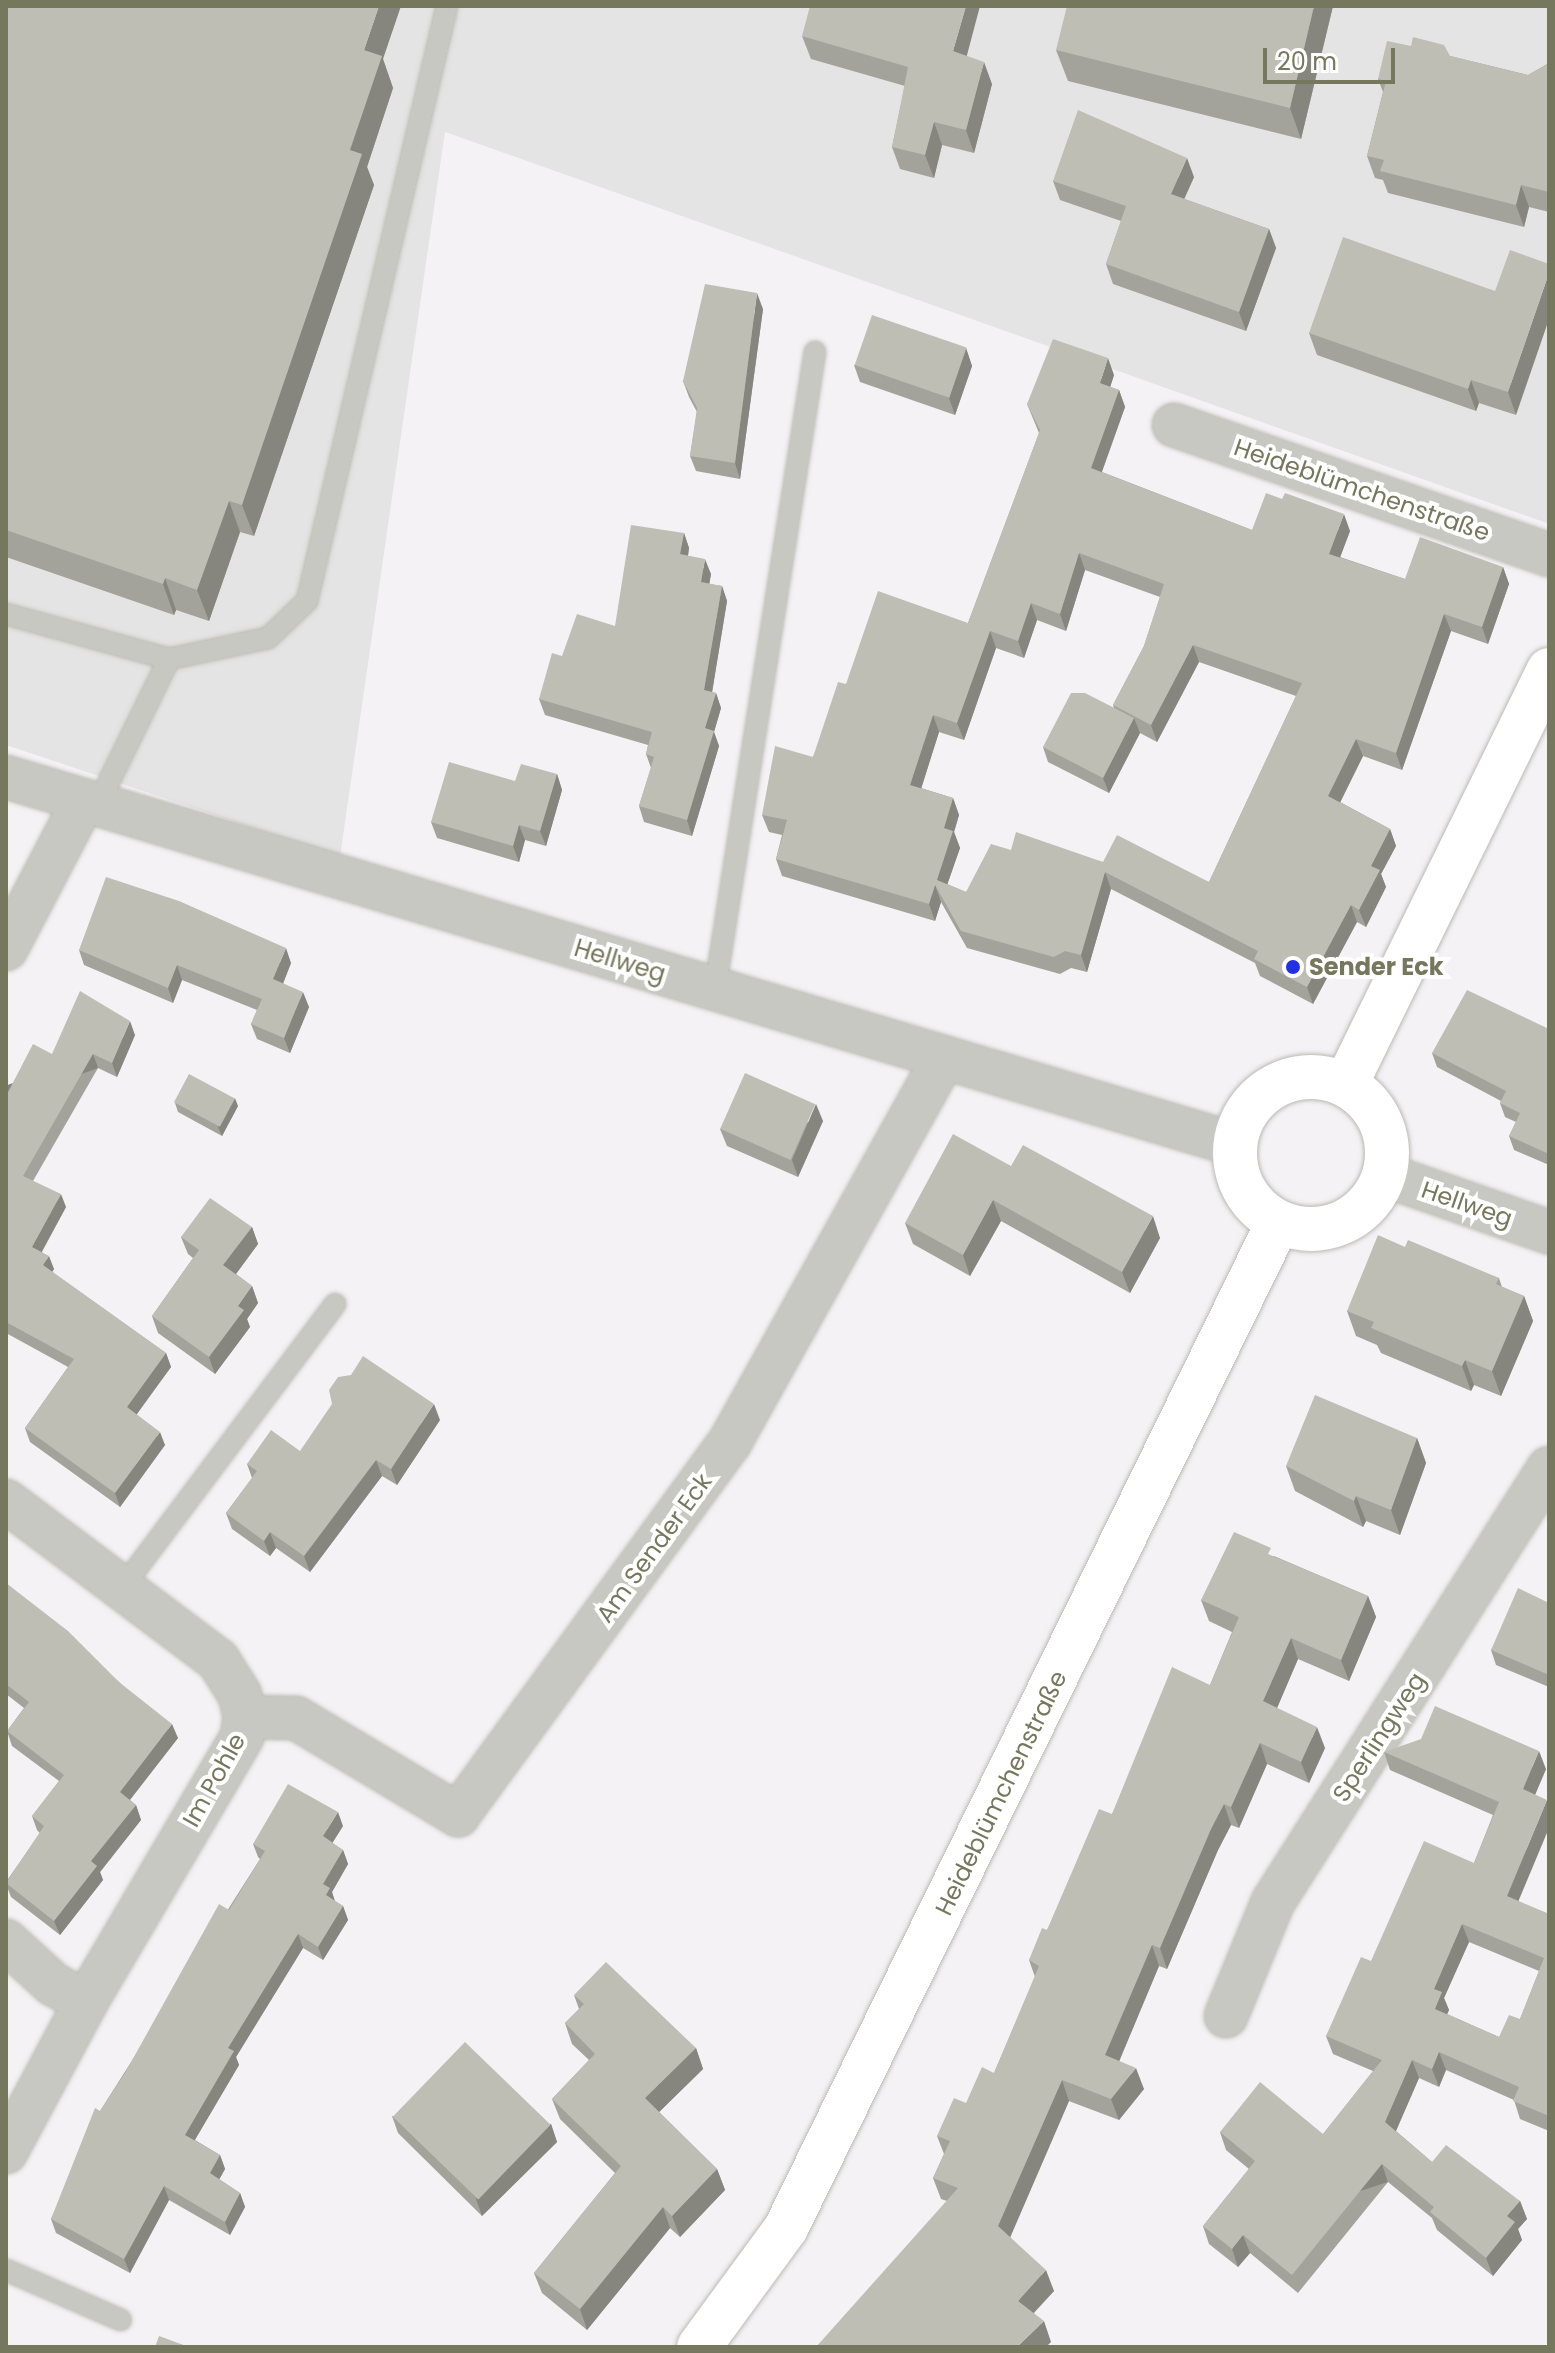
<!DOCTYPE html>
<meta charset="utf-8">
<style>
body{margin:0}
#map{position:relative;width:1555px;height:2353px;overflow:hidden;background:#f5f2f6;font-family:Poppins,sans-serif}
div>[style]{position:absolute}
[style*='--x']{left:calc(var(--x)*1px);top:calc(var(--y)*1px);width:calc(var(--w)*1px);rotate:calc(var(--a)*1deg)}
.built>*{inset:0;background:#e5e4e4}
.roads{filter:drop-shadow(0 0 2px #babbb1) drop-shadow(0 0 2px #babbb1)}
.lane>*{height:20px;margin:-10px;padding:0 10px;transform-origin:10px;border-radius:10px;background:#c7c8c1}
.street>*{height:42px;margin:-21px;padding:0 21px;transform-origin:21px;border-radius:21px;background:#c7c8c1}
.secondary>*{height:44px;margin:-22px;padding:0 22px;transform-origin:22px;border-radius:22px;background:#fff}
.secondary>.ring{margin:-22px;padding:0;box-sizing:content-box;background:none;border:44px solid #fff;border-radius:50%}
.wall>*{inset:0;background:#a4a39b}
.shaded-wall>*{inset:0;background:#86857e;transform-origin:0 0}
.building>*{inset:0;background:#bfbeb4;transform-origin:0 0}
.dots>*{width:22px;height:22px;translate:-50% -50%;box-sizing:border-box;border:4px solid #fff;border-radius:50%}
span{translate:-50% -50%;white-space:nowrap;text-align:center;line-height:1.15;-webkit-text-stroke:8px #fff;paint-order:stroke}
.street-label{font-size:24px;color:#75785c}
.poi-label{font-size:24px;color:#75785c;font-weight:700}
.left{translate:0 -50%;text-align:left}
.frame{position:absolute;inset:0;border:8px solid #75785c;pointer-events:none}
.scale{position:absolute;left:1263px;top:48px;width:132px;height:36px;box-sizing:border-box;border:4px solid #75785c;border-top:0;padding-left:10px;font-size:24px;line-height:28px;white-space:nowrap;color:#75785c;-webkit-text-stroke:6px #fff;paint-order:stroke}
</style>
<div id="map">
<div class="built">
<div style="clip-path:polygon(6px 6px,1549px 6px,1549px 524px,445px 132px,340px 857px,6px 745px)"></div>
</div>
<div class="roads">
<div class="lane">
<div style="--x:6;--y:614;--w:169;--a:15.4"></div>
<div style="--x:97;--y:806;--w:164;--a:-63.9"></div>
<div style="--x:169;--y:659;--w:101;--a:-12"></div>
<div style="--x:268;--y:638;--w:54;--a:-43.5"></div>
<div style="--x:307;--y:601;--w:611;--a:-76.76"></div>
<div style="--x:715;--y:989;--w:645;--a:-81.08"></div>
<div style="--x:122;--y:1588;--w:355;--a:-53.1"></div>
<div style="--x:6;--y:2270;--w:125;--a:23.5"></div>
</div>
<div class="street">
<div style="--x:1174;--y:425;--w:397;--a:19.1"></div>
<div style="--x:6;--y:777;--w:1282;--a:16.64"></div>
<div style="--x:6;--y:949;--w:166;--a:-62.4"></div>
<div style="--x:1385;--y:1175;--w:174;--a:19.2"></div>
<div style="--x:6;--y:1501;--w:265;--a:36.9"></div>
<div style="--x:218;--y:1660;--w:41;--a:57.8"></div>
<div style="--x:240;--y:1695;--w:23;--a:77"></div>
<div style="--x:245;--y:1717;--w:20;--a:99"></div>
<div style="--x:242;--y:1737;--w:308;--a:120.5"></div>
<div style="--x:86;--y:2002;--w:170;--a:118.1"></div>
<div style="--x:245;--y:1717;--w:51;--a:1.1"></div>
<div style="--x:296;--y:1718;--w:189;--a:30.9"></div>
<div style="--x:458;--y:1815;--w:462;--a:-53.9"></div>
<div style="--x:730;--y:1442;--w:440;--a:-60.9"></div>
<div style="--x:6;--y:1941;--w:64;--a:42.5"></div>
<div style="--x:53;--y:1984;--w:38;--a:29"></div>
<div style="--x:1226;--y:2016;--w:123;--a:-67.6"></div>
<div style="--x:1273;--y:1902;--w:514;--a:-57.55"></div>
</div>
<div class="secondary">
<div class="ring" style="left:1235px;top:1077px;width:108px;height:108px"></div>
<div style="--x:1346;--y:1084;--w:461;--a:-63.9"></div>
<div style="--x:699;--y:2347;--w:147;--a:-53.8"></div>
<div style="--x:786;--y:2228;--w:1119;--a:-63.92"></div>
</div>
</div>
<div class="wall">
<div style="clip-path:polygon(6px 6px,383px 59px,393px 88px,367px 167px,374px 185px,254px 536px,240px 532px,209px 621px,176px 610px,174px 615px,6px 557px)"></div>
<div style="clip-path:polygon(1333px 6px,1301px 139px,1068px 81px,1056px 50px)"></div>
<div style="clip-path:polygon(802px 36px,967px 56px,992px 84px,974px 153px,942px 145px,934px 178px,900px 169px,892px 147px,905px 86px,811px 59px)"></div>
<div style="clip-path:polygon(1450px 56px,1528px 75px,1549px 63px,1549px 212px,1529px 207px,1524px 227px,1388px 193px,1383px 180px,1375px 178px,1367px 156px,1383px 92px,1378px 79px)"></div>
<div style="clip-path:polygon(1194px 177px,1184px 199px,1269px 229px,1276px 248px,1246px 331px,1113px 284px,1106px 264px,1121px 221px,1060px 200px,1053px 181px)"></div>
<div style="clip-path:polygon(1495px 291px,1516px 415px,1479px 403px,1476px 411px,1317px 355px,1309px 333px)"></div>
<div style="clip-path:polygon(763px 309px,740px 479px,696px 471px,690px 456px,697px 412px,689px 397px,683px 381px)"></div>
<div style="clip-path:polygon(966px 348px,972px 366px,955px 415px,860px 382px,854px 365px)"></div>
<div style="clip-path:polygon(evenodd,1114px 375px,1110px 387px,1119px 390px,1125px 407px,1102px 472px,1252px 530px,1350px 531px,1340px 557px,1405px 579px,1503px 567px,1509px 584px,1488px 644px,1451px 631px,1402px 770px,1363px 756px,1340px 802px,1390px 829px,1396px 846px,1381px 874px,1386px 887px,1366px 927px,1357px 922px,1313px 1004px,1260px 976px,1255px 963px,1111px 889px,1087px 972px,1071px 968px,1060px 974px,967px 948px,941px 902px,935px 921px,782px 876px,776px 859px,782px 835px,769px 832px,762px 815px,813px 757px,846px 684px,968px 623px,1039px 433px,1027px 404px,1114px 375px,1085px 570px,1160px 597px,1144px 646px,1113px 705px,1114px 708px,1043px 747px,1048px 762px,1109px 793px,1140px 733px,1157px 742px,1199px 662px,1296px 696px,1209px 882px,1103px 862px,1011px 850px,966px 892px,947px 884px,960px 848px,954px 832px,959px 815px,953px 798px,921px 788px,939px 732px,964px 740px,996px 648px,1024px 658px,1037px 620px,1066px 631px,1085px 570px)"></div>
<div style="clip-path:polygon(684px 533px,689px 548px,688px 556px,711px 574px,709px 584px,722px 586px,727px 601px,712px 692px,716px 693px,721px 708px,714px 732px,719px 746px,692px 836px,644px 822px,639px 806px,651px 768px,646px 754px,648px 745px,545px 715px,539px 699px,615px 626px)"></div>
<div style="clip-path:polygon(557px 774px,562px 790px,546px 846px,525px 840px,519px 862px,437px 838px,431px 822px,515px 781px)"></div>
<div style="clip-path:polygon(79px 950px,291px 963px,283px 983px,309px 1007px,290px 1053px,257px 1039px,251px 1024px,257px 1010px,182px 980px,173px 1003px,84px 965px)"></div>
<div style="clip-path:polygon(1549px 1029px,1549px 1165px,1514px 1150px,1509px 1136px,1516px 1122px,1505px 1117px,1500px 1103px,1501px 1101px,1437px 1067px,1432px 1053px)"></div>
<div style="clip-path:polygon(135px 1035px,117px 1077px,98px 1068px,33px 1181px,66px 1207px,42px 1252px,54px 1269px,52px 1272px,166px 1353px,171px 1367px,136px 1414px,165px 1445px,120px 1507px,30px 1442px,25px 1428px,68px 1367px,6px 1333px,6px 1096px,52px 1054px)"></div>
<div style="clip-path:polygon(175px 1103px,238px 1106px,222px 1136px,178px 1112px)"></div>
<div style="clip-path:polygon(823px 1121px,798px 1177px,727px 1146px,720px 1129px)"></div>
<div style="clip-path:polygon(1011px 1166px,1160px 1238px,1130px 1293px,1001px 1221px,970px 1276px,913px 1244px,905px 1223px)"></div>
<div style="clip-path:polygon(252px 1227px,258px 1244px,236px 1274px,252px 1286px,258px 1303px,247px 1319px,250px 1327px,215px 1374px,158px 1333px,152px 1316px,193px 1258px,188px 1254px,181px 1237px)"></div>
<div style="clip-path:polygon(1405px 1247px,1499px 1278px,1502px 1287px,1524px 1296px,1533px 1321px,1501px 1396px,1474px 1385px,1471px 1391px,1381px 1353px,1377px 1345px,1356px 1336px,1347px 1311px)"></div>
<div style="clip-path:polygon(440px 1420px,397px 1485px,382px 1476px,310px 1572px,276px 1548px,270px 1556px,232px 1529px,226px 1513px,252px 1478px,247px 1464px)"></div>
<div style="clip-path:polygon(1417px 1438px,1426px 1463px,1400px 1535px,1366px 1521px,1363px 1527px,1295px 1491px,1286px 1466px)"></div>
<div style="clip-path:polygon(1274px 1556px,1368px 1596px,1376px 1617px,1349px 1681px,1298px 1659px,1277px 1708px,1325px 1748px,1309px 1783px,1267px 1764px,1239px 1828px,1231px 1825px,1218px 1850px,1167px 1969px,1159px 1966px,1119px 2061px,1144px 2089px,1119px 2120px,1069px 2101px,1010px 2237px,1054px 2291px,1034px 2313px,1051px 2342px,947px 2201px,941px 2199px,933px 2178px,944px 2154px,937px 2136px,994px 2073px,1035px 1977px,1029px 1960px,1047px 1930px,1112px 1814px,1210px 1685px,1232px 1632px,1209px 1621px,1201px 1600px)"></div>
<div style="clip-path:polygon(6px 1583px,119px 1682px,178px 1738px,130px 1800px,136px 1805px,141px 1820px,100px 1872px,103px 1880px,60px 1935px,11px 1897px,6px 1884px,6px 1882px,40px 1833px,37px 1830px,32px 1816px,59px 1781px,12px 1746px,7px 1731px,24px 1708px,6px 1694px)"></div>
<div style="clip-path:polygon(1549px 1603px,1549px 1687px,1496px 1665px,1491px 1650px)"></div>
<div style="clip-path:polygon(evenodd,1384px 1752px,1546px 1769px,1535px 1794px,1518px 1902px,1549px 1914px,1549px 2131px,1520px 2119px,1514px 2100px,1446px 2070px,1439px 2087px,1419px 2078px,1396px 2131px,1432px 2162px,1520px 2201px,1527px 2219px,1518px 2229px,1522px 2240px,1493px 2276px,1437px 2230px,1432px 2218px,1388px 2182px,1298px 2293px,1250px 2253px,1238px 2267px,1209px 2244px,1203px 2226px,1249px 2169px,1226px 2150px,1220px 2132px,1323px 2134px,1373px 2071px,1333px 2054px,1326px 2036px,1371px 1961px,1474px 1863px,1493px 1815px,1390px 1770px,1384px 1752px,1469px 1942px,1539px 1971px,1520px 2019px,1499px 2037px,1447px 2014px,1449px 2010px,1444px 1998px,1469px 1942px)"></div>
<div style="clip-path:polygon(343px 1826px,332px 1843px,343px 1850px,348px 1864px,332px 1892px,335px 1901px,343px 1906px,348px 1920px,323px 1960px,303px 1948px,236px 2057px,239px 2065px,195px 2140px,220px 2155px,225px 2169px,219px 2179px,240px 2193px,245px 2207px,230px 2235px,169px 2200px,130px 2273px,56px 2233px,51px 2219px,100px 2111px,260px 1859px,258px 1857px,253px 1844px)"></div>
<div style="clip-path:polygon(574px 1995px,696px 2048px,703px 2069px,659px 2112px,717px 2169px,725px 2190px,680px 2237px,670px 2228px,587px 2330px,542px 2293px,534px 2273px,615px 2173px,560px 2119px,552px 2099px,589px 2060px,572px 2044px,565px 2023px,579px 2009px)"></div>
<div style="clip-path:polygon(392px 2116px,551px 2124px,557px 2142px,482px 2216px,398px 2133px)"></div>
</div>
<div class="shaded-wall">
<div style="clip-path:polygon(379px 6px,401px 6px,383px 59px,393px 88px,367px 167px,374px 185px,254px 536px,242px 505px,364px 50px)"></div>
<div style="clip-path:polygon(966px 6px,980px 6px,962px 74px,953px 51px)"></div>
<div style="clip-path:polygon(1314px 6px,1333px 6px,1301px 139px,1290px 108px)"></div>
<div style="clip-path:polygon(984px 62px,992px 84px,974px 153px,966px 130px)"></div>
<div style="clip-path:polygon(934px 122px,942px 145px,934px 178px,925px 155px)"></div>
<div style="clip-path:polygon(1187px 158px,1194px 177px,1178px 213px,1171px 194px)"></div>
<div style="clip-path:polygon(1521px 185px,1529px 207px,1524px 227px,1516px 205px)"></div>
<div style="clip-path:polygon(1269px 229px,1276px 248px,1246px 331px,1239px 312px)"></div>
<div style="clip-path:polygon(1549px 273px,1549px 319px,1516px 415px,1508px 392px)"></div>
<div style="clip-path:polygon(757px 293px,763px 309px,740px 479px,735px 463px)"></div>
<div style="clip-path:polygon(966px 348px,972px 366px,955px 415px,949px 398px)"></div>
<div style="clip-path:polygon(1108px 358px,1114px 375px,1106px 400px,1100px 383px)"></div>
<div style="clip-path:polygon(1471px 380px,1479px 403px,1476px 411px,1468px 389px)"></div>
<div style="clip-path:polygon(1119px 390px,1125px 407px,1097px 485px,1091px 468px)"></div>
<div style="clip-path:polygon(229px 501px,240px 532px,209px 621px,197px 590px)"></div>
<div style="clip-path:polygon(1344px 514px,1350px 531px,1335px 571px,1329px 554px)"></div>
<div style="clip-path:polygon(684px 533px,689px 548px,686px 569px,680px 554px)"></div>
<div style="clip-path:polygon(1079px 553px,1085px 570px,1066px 631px,1060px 614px)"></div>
<div style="clip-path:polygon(705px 559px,711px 574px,707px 598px,701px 582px)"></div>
<div style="clip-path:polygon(1503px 567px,1509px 584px,1488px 644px,1482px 627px)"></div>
<div style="clip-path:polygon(165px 578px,176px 610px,174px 615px,163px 584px)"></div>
<div style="clip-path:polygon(722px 586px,727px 601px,710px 705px,704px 690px)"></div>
<div style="clip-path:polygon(1031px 603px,1037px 620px,1024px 658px,1018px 641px)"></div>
<div style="clip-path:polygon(1444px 614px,1451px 631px,1402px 770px,1396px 753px)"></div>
<div style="clip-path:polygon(990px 631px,996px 648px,964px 740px,957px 723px)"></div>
<div style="clip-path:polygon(1193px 645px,1199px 662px,1157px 742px,1151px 725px)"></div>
<div style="clip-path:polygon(716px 693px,721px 708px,714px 732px,719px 746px,692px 836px,687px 820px,705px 728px)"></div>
<div style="clip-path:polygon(933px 715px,939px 732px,917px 802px,910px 785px)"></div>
<div style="clip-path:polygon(1134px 718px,1140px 733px,1109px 793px,1103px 778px)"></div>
<div style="clip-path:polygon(1356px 739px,1363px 756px,1335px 813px,1328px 796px)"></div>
<div style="clip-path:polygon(557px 774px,562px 790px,546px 846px,540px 831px)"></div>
<div style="clip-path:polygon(953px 798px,959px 815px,954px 832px,960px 848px,943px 897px,937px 880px,944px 828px)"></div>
<div style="clip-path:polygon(519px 825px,525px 840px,519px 862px,513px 846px)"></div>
<div style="clip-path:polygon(1390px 829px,1396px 846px,1381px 874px,1386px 887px,1366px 927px,1359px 910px,1371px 866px)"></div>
<div style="clip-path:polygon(1105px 872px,1111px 889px,1087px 972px,1081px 955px)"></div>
<div style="clip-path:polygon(935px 885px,941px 902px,935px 921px,929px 904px)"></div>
<div style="clip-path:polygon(1351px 905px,1357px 922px,1313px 1004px,1307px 987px)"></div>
<div style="clip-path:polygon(286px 948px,291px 963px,279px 994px,273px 979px)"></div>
<div style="clip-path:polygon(177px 965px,182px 980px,173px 1003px,168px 988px)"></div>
<div style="clip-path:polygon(303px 992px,309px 1007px,290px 1053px,284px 1038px)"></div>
<div style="clip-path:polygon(130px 1021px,135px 1035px,117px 1077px,112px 1063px)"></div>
<div style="left:93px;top:1054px;width:15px;height:141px;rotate:70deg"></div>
<div style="clip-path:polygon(235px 1098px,238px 1106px,222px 1136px,218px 1127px)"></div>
<div style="clip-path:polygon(816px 1104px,823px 1121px,798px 1177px,792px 1160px)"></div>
<div style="clip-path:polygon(61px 1194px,66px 1207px,37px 1260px,32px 1247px)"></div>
<div style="clip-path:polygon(993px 1200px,1001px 1221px,970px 1276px,963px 1255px)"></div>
<div style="clip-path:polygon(1153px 1216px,1160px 1238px,1130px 1293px,1122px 1272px)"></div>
<div style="clip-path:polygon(252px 1227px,258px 1244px,230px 1282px,223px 1265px)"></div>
<div style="clip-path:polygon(49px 1256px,54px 1269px,48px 1279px,43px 1265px)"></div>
<div style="clip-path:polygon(252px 1286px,258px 1303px,247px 1319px,250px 1327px,215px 1374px,209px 1357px,238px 1306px)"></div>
<div style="clip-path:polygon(1524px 1296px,1533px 1321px,1501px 1396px,1492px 1371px)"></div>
<div style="clip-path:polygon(166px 1353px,171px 1367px,132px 1421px,127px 1407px)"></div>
<div style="clip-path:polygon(1465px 1360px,1474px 1385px,1471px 1391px,1462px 1366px)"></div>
<div style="clip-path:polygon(434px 1404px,440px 1420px,397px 1485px,391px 1469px)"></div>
<div style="clip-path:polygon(160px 1432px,165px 1445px,120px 1507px,115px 1493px)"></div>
<div style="clip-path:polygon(1417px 1438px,1426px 1463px,1400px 1535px,1391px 1510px)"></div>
<div style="clip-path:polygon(376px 1460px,382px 1476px,310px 1572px,304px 1556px)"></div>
<div style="clip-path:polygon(1356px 1496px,1366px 1521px,1363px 1527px,1354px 1501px)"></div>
<div style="clip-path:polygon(270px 1532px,276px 1548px,270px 1556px,264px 1541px)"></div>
<div style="clip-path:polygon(1368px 1596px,1376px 1617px,1349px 1681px,1341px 1660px)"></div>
<div style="clip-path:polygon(1291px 1638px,1298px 1659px,1271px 1722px,1263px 1701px)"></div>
<div style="clip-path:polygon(172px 1724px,178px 1738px,125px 1806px,120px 1792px)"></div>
<div style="clip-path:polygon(1317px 1727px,1325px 1748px,1309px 1783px,1301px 1762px)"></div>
<div style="clip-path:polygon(1260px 1743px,1267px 1764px,1239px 1828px,1231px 1807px)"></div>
<div style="clip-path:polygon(1539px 1751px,1546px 1769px,1530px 1807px,1523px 1789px)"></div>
<div style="clip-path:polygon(1547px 1800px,1549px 1806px,1549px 1828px,1513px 1914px,1507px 1896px)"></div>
<div style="clip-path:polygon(1224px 1804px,1231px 1825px,1218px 1850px,1167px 1969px,1160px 1948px,1211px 1829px)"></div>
<div style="clip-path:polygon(136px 1805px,141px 1820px,100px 1872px,103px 1880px,60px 1935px,54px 1921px,91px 1861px)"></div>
<div style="clip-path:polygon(338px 1812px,343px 1826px,328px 1850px,323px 1836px)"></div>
<div style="clip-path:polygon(343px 1850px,348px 1864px,332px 1892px,335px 1902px,326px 1895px,323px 1884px)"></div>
<div style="clip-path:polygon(343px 1906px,348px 1920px,323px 1960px,318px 1947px)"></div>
<div style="clip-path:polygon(1462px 1924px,1469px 1942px,1444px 1998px,1449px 2010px,1441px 2027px,1435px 2009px,1434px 1989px)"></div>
<div style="clip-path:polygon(298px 1934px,303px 1948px,236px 2057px,239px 2065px,190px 2148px,185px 2135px,228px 2048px)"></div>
<div style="clip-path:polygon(1152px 1945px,1159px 1966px,1113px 2076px,1105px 2055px)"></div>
<div style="clip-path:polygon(696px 2048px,703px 2069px,652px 2119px,645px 2098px)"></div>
<div style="clip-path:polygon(1439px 2052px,1446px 2070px,1439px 2087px,1432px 2069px)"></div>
<div style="clip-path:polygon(1412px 2060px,1419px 2078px,1392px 2140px,1385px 2122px)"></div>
<div style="clip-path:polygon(1136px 2068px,1144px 2089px,1119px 2120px,1111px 2099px)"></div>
<div style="clip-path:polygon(1062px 2080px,1069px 2101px,1006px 2247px,998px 2226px)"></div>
<div style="clip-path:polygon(551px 2124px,557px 2142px,482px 2216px,476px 2199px)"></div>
<div style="clip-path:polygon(220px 2155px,225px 2169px,215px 2187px,210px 2173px)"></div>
<div style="left:1382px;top:2164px;width:19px;height:143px;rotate:72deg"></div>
<div style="clip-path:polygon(717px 2169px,725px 2190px,680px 2237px,672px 2216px)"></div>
<div style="clip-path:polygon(164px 2186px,169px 2200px,130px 2273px,124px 2259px)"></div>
<div style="clip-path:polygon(240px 2193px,245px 2207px,230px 2235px,225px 2222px)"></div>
<div style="clip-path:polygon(1520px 2201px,1527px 2219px,1518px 2229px,1522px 2240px,1493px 2276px,1486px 2258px,1507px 2216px)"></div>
<div style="clip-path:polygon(663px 2207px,670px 2228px,587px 2330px,580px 2309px)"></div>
<div style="clip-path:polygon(1243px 2235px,1250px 2253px,1238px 2267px,1232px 2249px)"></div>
<div style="clip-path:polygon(1046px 2270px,1054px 2291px,1025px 2322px,1018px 2301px)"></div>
<div style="clip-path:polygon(1044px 2321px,1051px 2342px,1046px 2347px,1017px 2347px)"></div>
</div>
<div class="building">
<div style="clip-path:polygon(6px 6px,379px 6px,364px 50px,382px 56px,350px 150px,362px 154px,242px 505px,229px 501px,197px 590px,165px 578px,163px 584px,6px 530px)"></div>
<div style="clip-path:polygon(810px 6px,966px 6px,953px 51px,984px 62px,966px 130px,934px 122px,925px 155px,892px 147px,908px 67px,802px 36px)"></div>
<div style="clip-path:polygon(1067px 6px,1314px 6px,1290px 108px,1056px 50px)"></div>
<div style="clip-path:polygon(1413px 37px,1444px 45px,1450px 56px,1528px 75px,1549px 63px,1549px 192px,1521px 185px,1516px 205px,1380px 171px,1384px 160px,1367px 156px,1386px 81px,1378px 79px,1387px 41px,1411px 46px)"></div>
<div style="clip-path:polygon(1078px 110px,1187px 158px,1171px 194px,1269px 229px,1239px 312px,1106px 264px,1126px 206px,1053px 181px)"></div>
<div style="clip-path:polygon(1343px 237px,1495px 291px,1510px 250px,1549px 264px,1549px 273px,1508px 392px,1471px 380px,1468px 389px,1309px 333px)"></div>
<div style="clip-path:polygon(705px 284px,757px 293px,735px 463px,690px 456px,697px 408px,683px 381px)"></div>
<div style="left:872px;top:315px;width:100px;height:53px;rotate:19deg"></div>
<div style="clip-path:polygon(evenodd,1053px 339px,1108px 358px,1100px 383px,1119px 390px,1091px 468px,1252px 530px,1266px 493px,1282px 499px,1285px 493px,1344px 514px,1329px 554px,1405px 579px,1420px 537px,1503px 567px,1482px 627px,1444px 614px,1396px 753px,1356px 739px,1328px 796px,1390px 829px,1371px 866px,1380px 870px,1359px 910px,1351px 905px,1307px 987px,1254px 959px,1258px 951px,1105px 872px,1081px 955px,1065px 951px,1054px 957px,961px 931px,935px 885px,929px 904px,776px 859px,787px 820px,762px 815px,775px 746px,813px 757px,838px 682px,846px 684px,878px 591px,968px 623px,1040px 430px,1027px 404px,1053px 339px,1079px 553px,1164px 584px,1144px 646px,1113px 705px,1151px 725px,1193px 645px,1302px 683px,1209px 882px,1117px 835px,1103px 862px,1016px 832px,1011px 850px,991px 844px,966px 892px,937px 880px,953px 831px,944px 828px,953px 798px,910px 785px,933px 715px,957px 723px,990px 631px,1018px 641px,1031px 603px,1060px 614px,1079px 553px)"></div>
<div style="clip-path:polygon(631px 525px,684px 533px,680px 554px,705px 559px,701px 582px,722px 586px,704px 690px,716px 693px,705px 728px,714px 731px,687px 820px,639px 806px,654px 757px,646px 754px,652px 732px,539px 699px,552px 653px,562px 656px,577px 614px,615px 626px)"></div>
<div style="clip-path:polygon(1071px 693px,1085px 693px,1134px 718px,1103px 778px,1043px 747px)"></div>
<div style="clip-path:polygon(449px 762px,515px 781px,521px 764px,557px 774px,540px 831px,519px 825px,513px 846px,431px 822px)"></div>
<div style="clip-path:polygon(106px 877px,179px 901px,286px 948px,273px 979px,303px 992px,284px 1038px,251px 1024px,262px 999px,177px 965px,168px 988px,79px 950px)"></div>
<div style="clip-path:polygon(1467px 990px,1549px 1029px,1549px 1154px,1509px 1136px,1520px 1113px,1500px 1103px,1506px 1091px,1432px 1053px)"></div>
<div style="clip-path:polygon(80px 991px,130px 1021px,112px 1063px,93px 1054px,23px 1176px,61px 1194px,32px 1247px,49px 1256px,43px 1265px,166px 1353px,127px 1407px,160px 1432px,115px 1493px,25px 1428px,74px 1359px,6px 1322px,6px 1096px,33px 1044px,52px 1054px)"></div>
<div style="left:745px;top:1073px;width:77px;height:61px;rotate:24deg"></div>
<div style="left:189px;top:1074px;width:52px;height:32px;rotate:28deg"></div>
<div style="clip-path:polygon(953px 1134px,1011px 1166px,1023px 1145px,1153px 1216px,1122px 1272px,993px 1200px,963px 1255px,905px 1223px)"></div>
<div style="clip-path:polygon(210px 1198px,252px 1227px,223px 1265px,252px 1286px,238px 1306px,244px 1310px,209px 1357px,152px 1316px,199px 1250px,181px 1237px)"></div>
<div style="clip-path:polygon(1378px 1235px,1405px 1247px,1408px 1240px,1499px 1278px,1496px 1284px,1524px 1296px,1492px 1371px,1465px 1360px,1462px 1366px,1371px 1328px,1374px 1322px,1347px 1311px)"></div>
<div style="clip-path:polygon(363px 1356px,434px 1404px,391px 1469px,376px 1460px,304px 1556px,270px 1532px,264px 1541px,226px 1513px,257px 1471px,247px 1464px,271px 1430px,300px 1451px,332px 1404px,329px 1390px,338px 1377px,351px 1375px)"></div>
<div style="clip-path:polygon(1315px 1395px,1417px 1438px,1391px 1510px,1356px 1496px,1354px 1501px,1286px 1466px)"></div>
<div style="clip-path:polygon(1234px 1532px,1271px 1548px,1268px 1554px,1368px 1596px,1341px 1660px,1291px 1638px,1263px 1701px,1317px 1727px,1301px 1762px,1260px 1743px,1231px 1807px,1224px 1804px,1211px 1829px,1160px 1948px,1152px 1945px,1105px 2055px,1136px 2068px,1111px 2099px,1062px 2080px,998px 2226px,1046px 2270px,1018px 2301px,1044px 2321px,1017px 2347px,816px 2347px,958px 2188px,933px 2178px,950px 2141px,937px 2136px,954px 2098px,966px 2103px,982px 2067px,994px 2073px,1039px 1966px,1029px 1960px,1042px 1928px,1047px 1930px,1099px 1809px,1112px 1814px,1172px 1667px,1210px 1685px,1239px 1617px,1201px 1600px)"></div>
<div style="clip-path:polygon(6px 1583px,68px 1631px,119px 1682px,172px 1724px,120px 1792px,136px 1805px,91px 1861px,97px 1866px,54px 1921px,6px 1883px,44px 1826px,32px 1816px,64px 1775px,7px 1731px,29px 1702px,6px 1684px)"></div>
<div style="clip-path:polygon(1518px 1588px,1549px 1603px,1549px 1675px,1491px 1650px)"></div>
<div style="clip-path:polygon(evenodd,1435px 1706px,1539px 1751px,1523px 1789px,1547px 1800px,1507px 1896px,1549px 1914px,1549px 2116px,1513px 2101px,1519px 2087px,1439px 2052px,1432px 2069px,1412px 2060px,1385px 2122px,1432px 2162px,1446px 2145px,1520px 2201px,1507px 2216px,1515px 2222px,1486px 2258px,1430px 2212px,1434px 2207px,1382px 2164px,1292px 2275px,1243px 2235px,1232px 2249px,1203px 2226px,1255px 2161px,1220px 2132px,1260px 2082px,1323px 2134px,1382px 2060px,1326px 2036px,1361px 1957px,1371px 1961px,1424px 1841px,1474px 1863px,1499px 1802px,1384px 1752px,1421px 1739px,1435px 1706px,1462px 1924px,1544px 1958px,1520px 2019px,1509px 2015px,1499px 2037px,1435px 2009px,1442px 1992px,1434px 1989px,1462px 1924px)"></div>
<div style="clip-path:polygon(288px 1784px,338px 1812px,323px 1836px,343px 1850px,323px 1884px,330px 1888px,326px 1895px,343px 1906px,318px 1947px,298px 1934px,228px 2048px,234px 2051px,185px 2135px,220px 2155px,210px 2173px,240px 2193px,225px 2222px,164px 2186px,124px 2259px,51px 2219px,95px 2108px,100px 2111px,125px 2073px,219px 1904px,229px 1910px,265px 1851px,253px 1844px)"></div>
<div style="clip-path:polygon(606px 1962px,696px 2048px,645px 2098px,717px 2169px,672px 2216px,663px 2207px,580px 2309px,534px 2273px,621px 2166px,552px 2099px,595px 2054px,565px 2023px,584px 2004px,574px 1995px)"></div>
<div style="left:465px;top:2042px;width:119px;height:104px;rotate:44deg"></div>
<div style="clip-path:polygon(159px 2336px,189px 2347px,155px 2347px)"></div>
</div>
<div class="dots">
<div style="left:1293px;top:967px;background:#2230e6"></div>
</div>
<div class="street-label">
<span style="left:1362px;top:490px;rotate:19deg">Heideblümchenstraße</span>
<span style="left:620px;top:961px;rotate:17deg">Hellweg</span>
<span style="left:1467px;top:1204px;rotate:19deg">Hellweg</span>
<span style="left:654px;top:1548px;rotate:-54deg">Am Sender Eck</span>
<span style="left:1379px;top:1737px;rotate:-57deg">Sperlingweg</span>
<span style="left:214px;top:1780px;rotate:-61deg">Im Pohle</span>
<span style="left:1001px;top:1793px;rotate:-64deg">Heideblümchenstraße</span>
</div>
<div class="poi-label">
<span class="left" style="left:1309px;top:967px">Sender Eck</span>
</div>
<div class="frame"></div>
<div class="scale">20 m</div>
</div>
